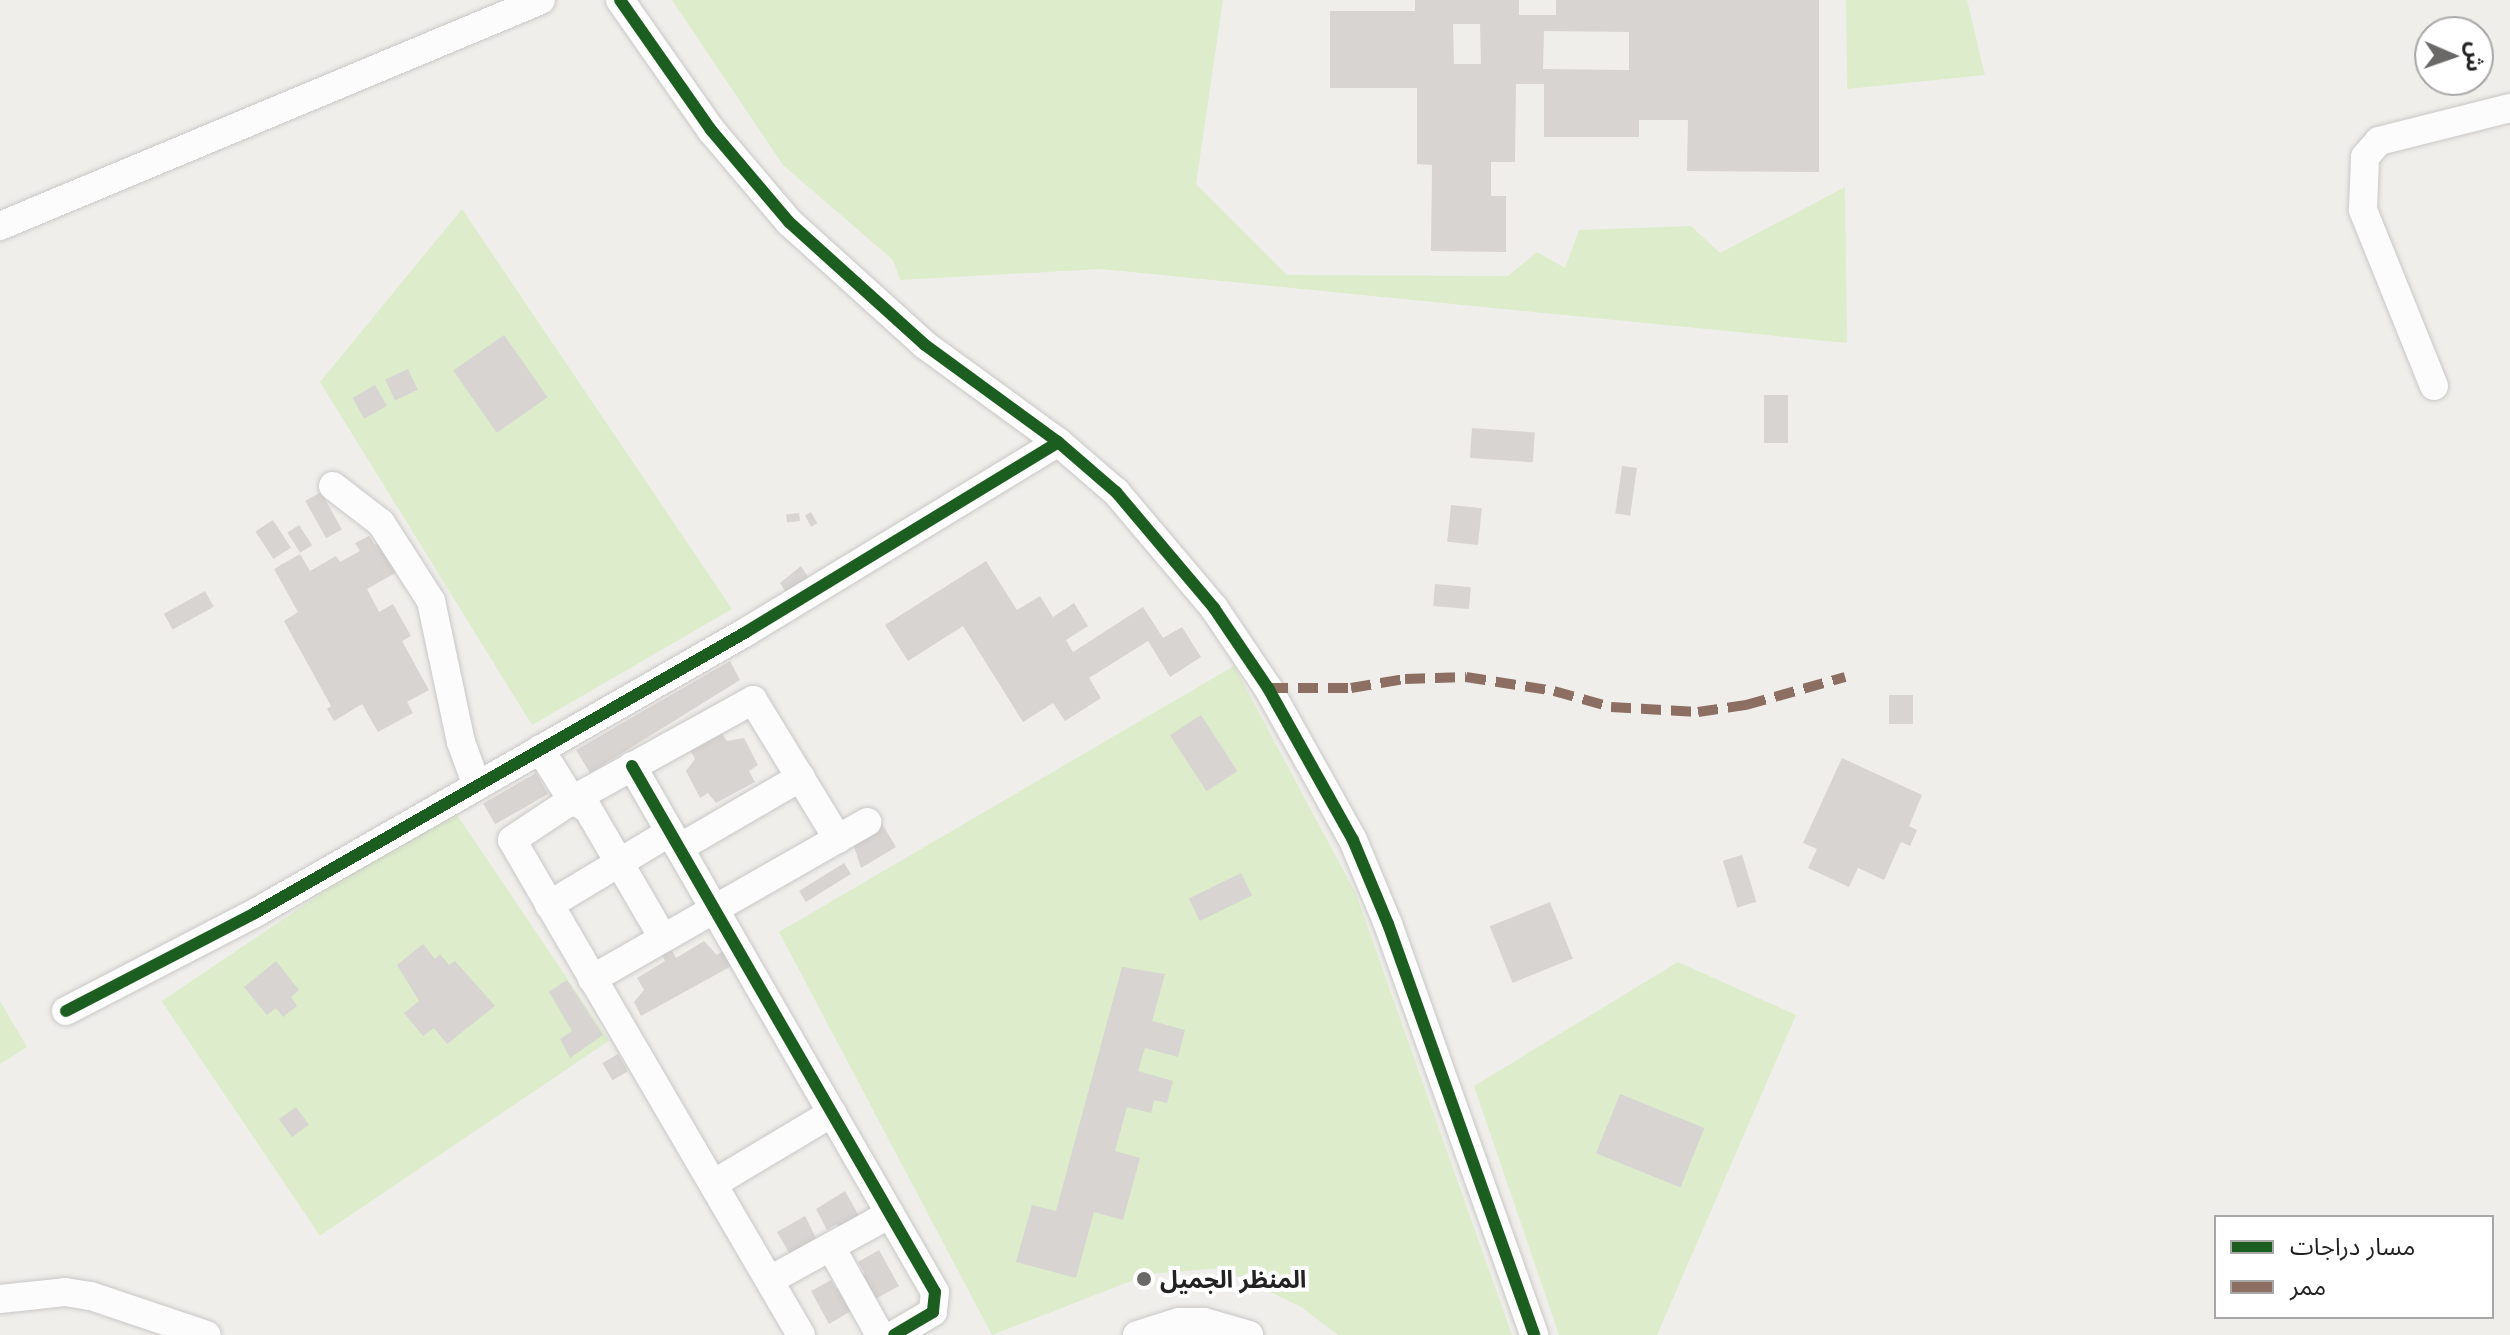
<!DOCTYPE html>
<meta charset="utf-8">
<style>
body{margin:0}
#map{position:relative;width:2510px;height:1335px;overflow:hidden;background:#f0eeeb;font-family:"Open Sans","Noto Sans Arabic",sans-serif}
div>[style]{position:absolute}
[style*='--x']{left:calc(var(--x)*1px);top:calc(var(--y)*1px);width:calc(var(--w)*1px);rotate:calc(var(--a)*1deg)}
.grass>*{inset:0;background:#ddeccb;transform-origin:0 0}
.building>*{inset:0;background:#d7d4d2;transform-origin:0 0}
.roads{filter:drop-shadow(0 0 2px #c9c8c7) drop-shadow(0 0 2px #c9c8c7)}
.minor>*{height:28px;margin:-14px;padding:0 14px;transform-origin:14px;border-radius:14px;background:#fdfcfc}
.quiet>*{height:10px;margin-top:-5px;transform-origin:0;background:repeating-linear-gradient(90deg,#8d6e63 0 20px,transparent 0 30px)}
.cycleway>*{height:12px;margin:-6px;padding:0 6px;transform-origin:6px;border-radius:6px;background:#1b5e20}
.dots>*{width:22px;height:22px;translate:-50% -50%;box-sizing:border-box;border:4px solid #fff;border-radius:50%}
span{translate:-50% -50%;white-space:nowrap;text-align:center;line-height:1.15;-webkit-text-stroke:8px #fff;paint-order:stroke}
.poi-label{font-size:24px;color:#222;font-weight:700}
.left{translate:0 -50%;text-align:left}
.legend{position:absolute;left:2214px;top:1215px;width:280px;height:104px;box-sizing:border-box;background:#fff;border:2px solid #a7a7a7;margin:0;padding:10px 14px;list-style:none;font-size:24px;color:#222}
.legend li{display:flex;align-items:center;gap:16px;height:40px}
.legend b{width:40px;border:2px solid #a7a7a7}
.north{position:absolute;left:2414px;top:16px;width:80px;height:80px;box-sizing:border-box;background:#fff;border:2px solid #a7a7a7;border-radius:50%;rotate:92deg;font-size:22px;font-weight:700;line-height:32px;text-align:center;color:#222}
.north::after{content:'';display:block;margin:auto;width:28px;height:36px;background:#6a6968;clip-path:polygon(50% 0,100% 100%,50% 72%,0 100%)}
</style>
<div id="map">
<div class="grass">
<div style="clip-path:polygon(672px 0,1223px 0,1196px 184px,1287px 275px,1508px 276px,1537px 252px,1565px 268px,1579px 230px,1691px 226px,1720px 253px,1845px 187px,1847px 343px,1101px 269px,900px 280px,893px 260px,783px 165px)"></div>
<div style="clip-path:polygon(1846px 0,1967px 0,1985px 75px,1847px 89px)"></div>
<div style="clip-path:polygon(462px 209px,732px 609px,532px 725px,320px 382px)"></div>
<div style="clip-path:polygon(1234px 666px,1356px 894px,1512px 1335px,1338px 1335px,1301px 1307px,1221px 1268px,1149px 1274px,992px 1335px,779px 932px)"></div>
<div style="left:451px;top:806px;width:283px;height:349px;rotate:56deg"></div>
<div style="clip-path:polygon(1678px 962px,1796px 1015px,1657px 1335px,1559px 1335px,1474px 1086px)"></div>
<div style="clip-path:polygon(0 1001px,27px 1047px,0 1064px)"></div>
</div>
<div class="building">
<div style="clip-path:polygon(evenodd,1415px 0,1519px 0,1519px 15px,1556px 15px,1556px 0,1819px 0,1819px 172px,1687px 171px,1688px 120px,1639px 120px,1639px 137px,1544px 137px,1544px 84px,1516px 84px,1515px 162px,1491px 162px,1491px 196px,1506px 196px,1506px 252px,1431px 251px,1432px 165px,1417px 164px,1417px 88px,1330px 88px,1330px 11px,1415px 11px,1415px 0,1453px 24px,1480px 24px,1481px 64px,1454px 64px,1453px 24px,1415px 0,1544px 31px,1629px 32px,1629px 70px,1543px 69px,1544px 31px)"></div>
<div style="left:504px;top:335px;width:76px;height:62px;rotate:55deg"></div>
<div style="left:408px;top:369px;width:23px;height:25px;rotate:65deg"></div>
<div style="left:375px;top:385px;width:24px;height:26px;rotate:60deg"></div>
<div style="left:1764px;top:395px;width:24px;height:48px"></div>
<div style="left:1472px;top:428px;width:63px;height:30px;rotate:4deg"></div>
<div style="left:1622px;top:466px;width:15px;height:48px;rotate:8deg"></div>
<div style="left:321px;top:492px;width:43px;height:18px;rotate:61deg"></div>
<div style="left:1451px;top:505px;width:31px;height:37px;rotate:6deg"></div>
<div style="left:811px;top:512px;width:13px;height:7px;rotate:61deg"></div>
<div style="left:799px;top:513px;width:8px;height:13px;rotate:83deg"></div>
<div style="left:273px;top:520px;width:33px;height:21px;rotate:57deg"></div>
<div style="left:299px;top:525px;width:24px;height:14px;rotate:57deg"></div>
<div style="clip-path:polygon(369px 536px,375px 545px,380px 542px,397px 572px,367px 589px,379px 612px,393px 604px,411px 636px,402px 641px,429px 690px,407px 702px,413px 713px,378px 732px,362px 704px,334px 721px,327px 709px,331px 706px,284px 621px,298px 612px,274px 569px,300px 554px,310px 571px,336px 556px,340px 562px,360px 551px,355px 543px)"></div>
<div style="clip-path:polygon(986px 561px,1017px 610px,1040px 596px,1053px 617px,1074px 603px,1088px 626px,1066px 640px,1073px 652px,1143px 607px,1163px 638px,1182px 627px,1201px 657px,1170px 677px,1148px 641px,1089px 678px,1101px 698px,1065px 721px,1053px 703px,1023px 722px,963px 626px,908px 661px,885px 625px)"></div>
<div style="clip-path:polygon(801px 566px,810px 580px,787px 594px,780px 583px)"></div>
<div style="left:1435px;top:584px;width:36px;height:22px;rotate:5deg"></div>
<div style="left:205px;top:591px;width:18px;height:47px;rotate:61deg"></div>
<div style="clip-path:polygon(730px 661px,740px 680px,590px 773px,576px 750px)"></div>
<div style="left:1889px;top:695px;width:24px;height:29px"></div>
<div style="left:1201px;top:715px;width:67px;height:37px;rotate:57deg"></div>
<div style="clip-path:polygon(722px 734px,727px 741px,744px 738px,758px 765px,749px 771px,755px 782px,716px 803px,708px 793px,700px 798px,686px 771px,695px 759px,691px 751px)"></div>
<div style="clip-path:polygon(1842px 758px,1922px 795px,1909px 826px,1917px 830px,1910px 846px,1901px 842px,1884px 880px,1858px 868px,1849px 887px,1808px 868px,1817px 849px,1803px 843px)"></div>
<div style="left:536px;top:773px;width:24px;height:61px;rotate:60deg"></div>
<div style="clip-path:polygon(878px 817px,896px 847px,861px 868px,851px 837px)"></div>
<div style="left:1742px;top:855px;width:49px;height:20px;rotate:73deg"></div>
<div style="left:844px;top:863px;width:13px;height:53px;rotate:58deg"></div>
<div style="left:1241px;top:873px;width:25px;height:58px;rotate:64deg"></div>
<div style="left:1550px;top:902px;width:61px;height:65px;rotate:68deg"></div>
<div style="clip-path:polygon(704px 941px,717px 955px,726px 949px,735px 964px,641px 1016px,634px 1002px,644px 990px,637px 978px,665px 961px,662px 955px,672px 950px,676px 958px)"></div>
<div style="clip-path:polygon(423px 944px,435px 959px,440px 954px,449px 965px,455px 961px,495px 1006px,447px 1044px,434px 1028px,423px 1036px,404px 1013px,419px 1001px,397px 965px)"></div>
<div style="clip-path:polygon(276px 961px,299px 990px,291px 997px,297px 1006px,283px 1017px,276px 1008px,267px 1015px,244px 987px)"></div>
<div style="clip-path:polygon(1122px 967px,1165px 974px,1152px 1021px,1185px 1030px,1178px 1057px,1145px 1048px,1138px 1071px,1173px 1081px,1167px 1103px,1154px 1100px,1151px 1113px,1127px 1107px,1115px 1151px,1140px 1158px,1123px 1220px,1094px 1212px,1076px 1278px,1016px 1262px,1032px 1205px,1056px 1211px)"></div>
<div style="clip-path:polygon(567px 980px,603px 1035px,570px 1058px,560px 1039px,572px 1031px,549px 992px)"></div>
<div style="left:618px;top:1054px;width:20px;height:18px;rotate:60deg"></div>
<div style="left:1620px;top:1094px;width:91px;height:64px;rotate:22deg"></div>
<div style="left:296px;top:1107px;width:22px;height:21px;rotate:54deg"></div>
<div style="clip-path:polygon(845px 1191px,863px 1223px,843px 1235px,837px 1224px,827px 1230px,816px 1209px)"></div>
<div style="clip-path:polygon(805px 1216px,816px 1238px,808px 1243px,813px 1252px,795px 1263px,777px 1232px)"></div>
<div style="clip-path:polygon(879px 1250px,899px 1286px,868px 1303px,856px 1278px,865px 1274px,858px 1262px)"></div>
<div style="clip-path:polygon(831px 1280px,836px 1289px,844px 1285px,856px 1308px,829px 1324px,811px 1291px)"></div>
</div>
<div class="roads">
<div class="minor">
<div style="--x:620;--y:0;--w:159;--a:55"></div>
<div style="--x:711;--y:130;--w:121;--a:49.7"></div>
<div style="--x:789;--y:222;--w:183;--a:42.1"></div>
<div style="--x:925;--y:345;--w:165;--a:36.1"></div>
<div style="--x:1058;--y:442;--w:77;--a:40.8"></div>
<div style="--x:1116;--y:492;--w:152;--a:49.8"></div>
<div style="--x:1214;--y:608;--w:97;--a:56"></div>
<div style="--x:1268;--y:688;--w:174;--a:60.8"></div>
<div style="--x:1353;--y:840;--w:91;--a:67.4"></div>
<div style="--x:1388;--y:924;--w:436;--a:70.4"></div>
<div style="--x:0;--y:226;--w:586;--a:-22.67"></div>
<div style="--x:2434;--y:386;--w:190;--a:-112"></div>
<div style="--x:2363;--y:210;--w:53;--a:-87.8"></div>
<div style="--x:2365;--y:157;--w:21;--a:-49"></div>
<div style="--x:2379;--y:141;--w:135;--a:-14.1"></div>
<div style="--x:333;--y:486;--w:61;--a:37.6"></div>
<div style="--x:381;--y:523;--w:93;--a:57.3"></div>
<div style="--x:431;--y:601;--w:144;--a:78"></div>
<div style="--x:461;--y:742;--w:47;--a:70"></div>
<div style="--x:540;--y:749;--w:60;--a:57.9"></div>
<div style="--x:572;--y:800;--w:18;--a:29"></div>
<div style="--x:588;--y:809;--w:149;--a:59.8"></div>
<div style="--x:632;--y:766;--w:607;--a:60.06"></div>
<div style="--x:935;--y:1292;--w:20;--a:96"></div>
<div style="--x:933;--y:1312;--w:45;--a:149.5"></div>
<div style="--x:679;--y:848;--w:141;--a:-30.2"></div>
<div style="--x:549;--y:905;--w:141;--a:-31.1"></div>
<div style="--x:592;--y:979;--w:317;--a:-29.7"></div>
<div style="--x:66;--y:1011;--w:213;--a:-27.4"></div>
<div style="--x:255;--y:913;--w:566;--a:-29.78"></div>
<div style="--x:746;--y:632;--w:365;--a:-31.3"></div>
<div style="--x:713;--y:1184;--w:139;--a:-30.8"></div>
<div style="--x:831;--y:1247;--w:101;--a:60.9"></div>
<div style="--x:770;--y:1280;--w:137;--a:-28.8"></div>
<div style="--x:0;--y:1299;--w:65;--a:-6.1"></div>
<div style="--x:65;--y:1292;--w:26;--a:9"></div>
<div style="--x:91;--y:1296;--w:122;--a:18.6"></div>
<div style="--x:801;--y:1335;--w:573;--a:-120.28"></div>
<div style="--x:512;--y:840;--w:72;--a:-33.7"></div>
<div style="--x:572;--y:800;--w:207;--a:-28.9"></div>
<div style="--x:753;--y:700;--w:163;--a:58.6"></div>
<div style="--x:1137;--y:1335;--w:44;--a:-17.2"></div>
<div style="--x:1179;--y:1322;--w:25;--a:0"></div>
<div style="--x:1204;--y:1322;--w:47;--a:16.1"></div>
</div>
</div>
<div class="quiet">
<div style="--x:1268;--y:688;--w:83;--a:0"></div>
<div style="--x:1351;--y:688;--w:55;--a:-9.5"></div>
<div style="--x:1405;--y:679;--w:61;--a:-1.9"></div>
<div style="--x:1466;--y:677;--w:89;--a:9"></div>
<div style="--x:1554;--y:691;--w:59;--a:15.7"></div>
<div style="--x:1611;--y:707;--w:87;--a:3.3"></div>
<div style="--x:1698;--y:712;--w:49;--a:-8.3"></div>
<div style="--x:1746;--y:705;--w:103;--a:-15.8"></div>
</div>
<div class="cycleway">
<div style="--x:620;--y:0;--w:159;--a:55"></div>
<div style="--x:711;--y:130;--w:121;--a:49.7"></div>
<div style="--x:789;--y:222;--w:183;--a:42.1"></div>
<div style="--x:925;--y:345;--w:165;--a:36.1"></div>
<div style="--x:1058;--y:442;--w:77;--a:40.8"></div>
<div style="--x:1116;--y:492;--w:152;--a:49.8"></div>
<div style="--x:1214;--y:608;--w:97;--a:56"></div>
<div style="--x:1268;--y:688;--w:174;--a:60.8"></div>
<div style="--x:1353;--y:840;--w:91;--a:67.4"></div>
<div style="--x:1388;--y:924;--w:436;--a:70.4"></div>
<div style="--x:632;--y:766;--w:607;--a:60.06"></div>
<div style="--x:935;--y:1292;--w:20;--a:96"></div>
<div style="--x:933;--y:1312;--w:45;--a:149.5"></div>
<div style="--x:66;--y:1011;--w:213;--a:-27.4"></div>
<div style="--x:255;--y:913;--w:566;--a:-29.78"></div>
<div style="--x:746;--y:632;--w:365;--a:-31.3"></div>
</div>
<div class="dots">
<div style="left:1144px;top:1279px;background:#6a6968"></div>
</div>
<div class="poi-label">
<span class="left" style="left:1160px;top:1279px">المنظر الجميل</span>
</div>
<ul class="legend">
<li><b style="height:10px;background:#1b5e20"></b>مسار دراجات</li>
<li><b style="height:10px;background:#8d6e63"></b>ممر</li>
</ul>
<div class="north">ش</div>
</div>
